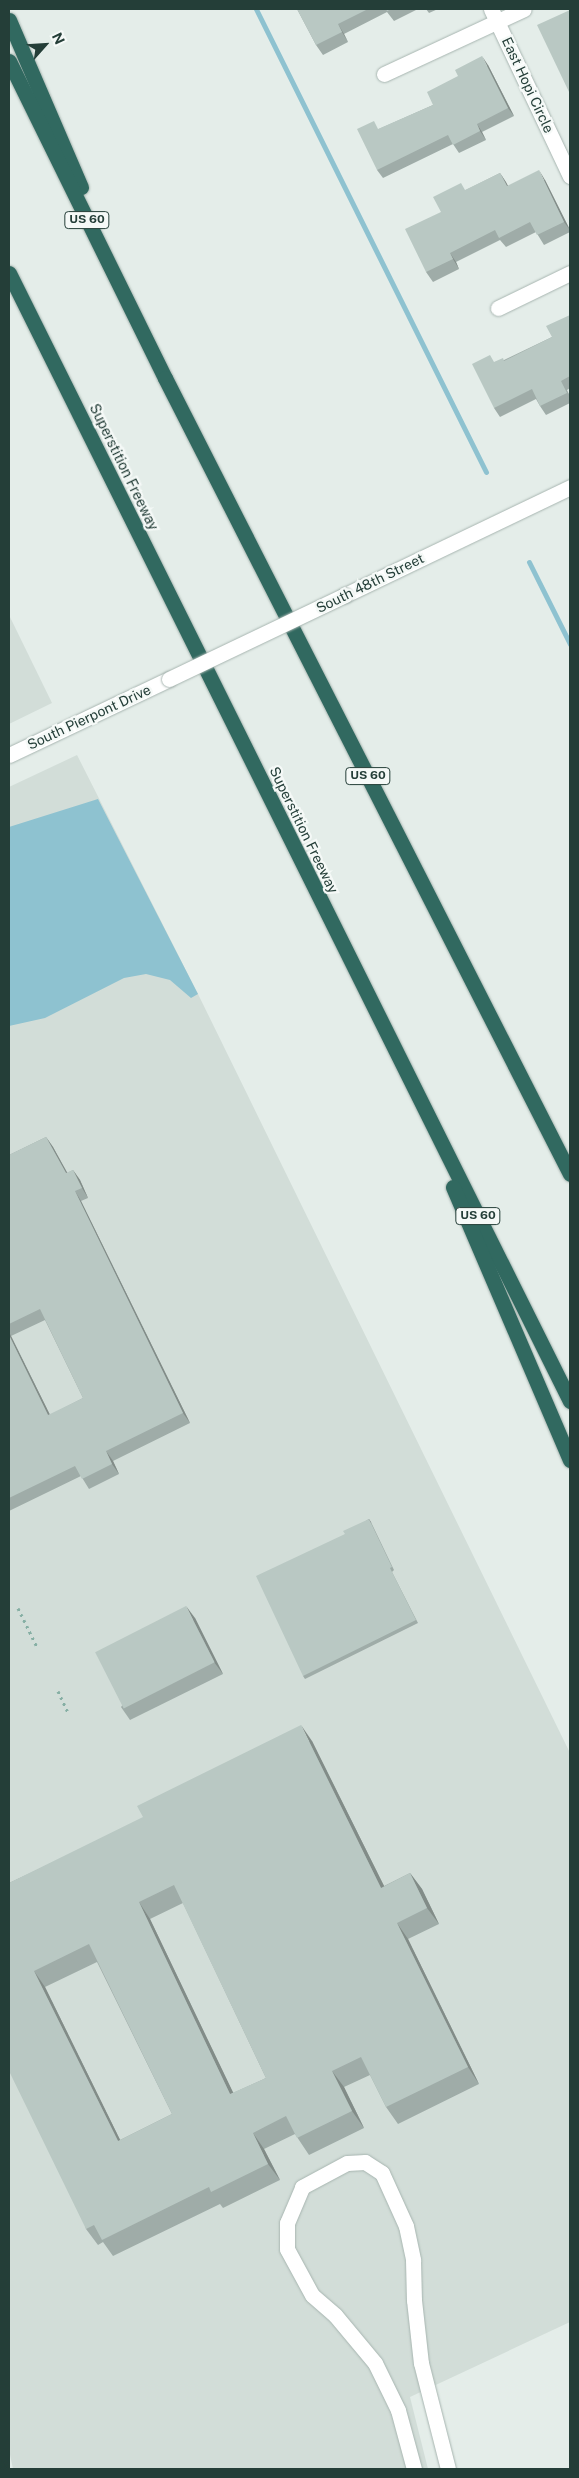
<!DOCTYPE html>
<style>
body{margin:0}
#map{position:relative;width:579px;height:2478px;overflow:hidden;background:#e4ede9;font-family:"Public Sans",sans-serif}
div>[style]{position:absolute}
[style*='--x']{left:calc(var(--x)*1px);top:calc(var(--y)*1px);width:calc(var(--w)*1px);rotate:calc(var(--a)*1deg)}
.built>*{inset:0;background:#d2ddd8}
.water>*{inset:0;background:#8ec2d0}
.stream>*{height:5px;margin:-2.5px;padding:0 2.5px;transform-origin:2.5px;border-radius:2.5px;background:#8ec2d0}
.path>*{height:3px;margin-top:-1.5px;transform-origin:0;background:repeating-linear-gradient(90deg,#86afa4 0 2.5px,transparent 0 6.5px)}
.roads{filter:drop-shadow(0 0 1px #a7b5b0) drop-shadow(0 0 1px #a7b5b0)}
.minor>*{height:15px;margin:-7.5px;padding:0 7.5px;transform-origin:7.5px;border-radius:7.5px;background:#fff}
.tertiary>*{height:15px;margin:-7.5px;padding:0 7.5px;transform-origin:7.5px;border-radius:7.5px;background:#fff}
.motorway>*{height:15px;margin:-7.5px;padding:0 7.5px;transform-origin:7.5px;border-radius:7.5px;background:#316960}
.bridges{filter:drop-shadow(0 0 1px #a7b5b0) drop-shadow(0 0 1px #a7b5b0)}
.tertiary-bridge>*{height:15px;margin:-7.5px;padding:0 7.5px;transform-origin:7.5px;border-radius:7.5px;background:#fff}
.wall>*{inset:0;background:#9faca8}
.shaded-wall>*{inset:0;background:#828c88;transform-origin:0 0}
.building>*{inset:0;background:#b9c8c3;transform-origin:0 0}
span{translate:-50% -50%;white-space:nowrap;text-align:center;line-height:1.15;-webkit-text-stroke:4.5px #f5f9f7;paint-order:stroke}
.shield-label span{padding:1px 4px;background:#f5f9f7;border:1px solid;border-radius:4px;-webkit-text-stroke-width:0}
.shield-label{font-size:12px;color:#243e38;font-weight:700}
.street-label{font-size:14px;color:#243e38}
.frame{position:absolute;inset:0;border:10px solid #243e38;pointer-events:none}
.north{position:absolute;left:20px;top:20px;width:50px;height:50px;-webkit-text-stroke:4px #f5f9f7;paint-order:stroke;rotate:64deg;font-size:14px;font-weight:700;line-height:20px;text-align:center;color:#243e38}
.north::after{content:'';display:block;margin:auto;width:18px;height:22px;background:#243e38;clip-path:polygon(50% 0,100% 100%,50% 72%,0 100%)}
</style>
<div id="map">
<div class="built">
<div style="clip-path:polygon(9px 615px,52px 703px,9px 724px)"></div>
<div style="clip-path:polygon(77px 755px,198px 994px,570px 1753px,570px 2322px,410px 2397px,428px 2469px,13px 2469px,9px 2450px,9px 787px)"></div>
</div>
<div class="water">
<div style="clip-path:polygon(98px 799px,198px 994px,191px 998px,170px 980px,146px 974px,124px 978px,45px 1018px,9px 1026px,9px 827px)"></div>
</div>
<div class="stream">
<div style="--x:256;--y:9;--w:517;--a:63.58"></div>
<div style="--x:529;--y:562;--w:92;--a:63.4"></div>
</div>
<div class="path">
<div style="--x:18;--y:1608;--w:43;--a:64"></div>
<div style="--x:58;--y:1691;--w:23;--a:65"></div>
</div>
<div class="roads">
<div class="minor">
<div style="--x:491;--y:9;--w:185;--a:64.7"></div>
<div style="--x:384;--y:74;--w:154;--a:-24.9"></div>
<div style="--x:498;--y:308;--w:80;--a:-25.9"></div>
<div style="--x:414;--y:2469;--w:61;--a:-105.2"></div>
<div style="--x:398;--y:2410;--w:52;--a:-116.1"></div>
<div style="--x:375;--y:2363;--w:62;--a:-129.8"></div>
<div style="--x:335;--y:2315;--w:30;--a:-139"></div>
<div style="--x:312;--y:2295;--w:52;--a:-118.5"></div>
<div style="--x:287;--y:2249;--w:26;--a:-90"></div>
<div style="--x:287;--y:2223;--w:39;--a:-67"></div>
<div style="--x:302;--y:2187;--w:51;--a:-28.1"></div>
<div style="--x:347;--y:2163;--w:18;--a:-3"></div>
<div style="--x:365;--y:2162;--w:20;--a:33"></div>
<div style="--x:382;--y:2173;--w:58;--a:65.6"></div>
<div style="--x:406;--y:2226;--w:35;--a:78"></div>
<div style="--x:413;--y:2260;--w:40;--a:88.6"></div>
<div style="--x:414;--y:2300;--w:63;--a:83.7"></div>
<div style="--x:421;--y:2363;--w:109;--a:75.7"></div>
</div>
<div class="tertiary">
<div style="--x:345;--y:595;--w:250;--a:-25.6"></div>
<div style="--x:9;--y:755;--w:177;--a:-25.4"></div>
</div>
<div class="motorway">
<div style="--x:9;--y:20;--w:182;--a:66.7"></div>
<div style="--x:9;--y:61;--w:353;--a:63.8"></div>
<div style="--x:165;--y:378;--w:893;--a:63.03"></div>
<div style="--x:9;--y:273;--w:1260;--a:63.56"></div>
<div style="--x:453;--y:1187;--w:297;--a:66.8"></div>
</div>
</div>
<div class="bridges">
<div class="tertiary-bridge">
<div style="--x:169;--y:679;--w:195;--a:-25.5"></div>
</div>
</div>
<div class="wall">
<div style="clip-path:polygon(297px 9px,418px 9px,394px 21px,387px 12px,344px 34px,348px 42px,323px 55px,316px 45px)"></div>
<div style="clip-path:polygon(426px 9px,438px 9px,429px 13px)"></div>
<div style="clip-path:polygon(488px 65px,514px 116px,482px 132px,486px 140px,459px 153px,453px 144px,383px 178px,377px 170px,379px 129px,433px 105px)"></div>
<div style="clip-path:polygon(500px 173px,508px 186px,545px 180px,570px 230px,570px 232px,544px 245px,536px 232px,506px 247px,500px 240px,456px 262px,459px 269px,433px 282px,426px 272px,441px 212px,466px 190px)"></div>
<div style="clip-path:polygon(570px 315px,570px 388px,567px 390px,570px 396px,570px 403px,546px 415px,540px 406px,536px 399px,500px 417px,494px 408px,495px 362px,504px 360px,552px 337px)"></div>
<div style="clip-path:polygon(evenodd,46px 1137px,53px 1147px,67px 1173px,73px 1170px,80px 1180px,88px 1198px,81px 1201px,190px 1423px,113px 1461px,119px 1474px,89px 1489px,81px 1476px,9px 1511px,9px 1155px,46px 1137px,45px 1320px,83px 1398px,50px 1415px,11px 1336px,45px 1320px)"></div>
<div style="clip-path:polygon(371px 1522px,394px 1570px,392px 1572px,418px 1623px,305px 1679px,303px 1676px,345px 1534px)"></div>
<div style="clip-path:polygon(195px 1618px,223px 1674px,130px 1720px,121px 1707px)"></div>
<div style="clip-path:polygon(evenodd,312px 1741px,384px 1886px,410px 1873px,422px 1889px,439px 1924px,408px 1939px,479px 2084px,398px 2124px,386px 2107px,370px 2075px,344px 2087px,364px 2128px,309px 2155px,295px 2134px,264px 2149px,280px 2180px,223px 2208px,220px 2204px,113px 2256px,103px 2242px,98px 2245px,86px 2229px,9px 1883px,312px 1741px,183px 1903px,266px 2078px,233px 2093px,150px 1919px,183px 1903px,312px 1741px,97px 1962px,172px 2114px,120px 2140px,45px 1987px,97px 1962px)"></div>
</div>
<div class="shaded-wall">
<div style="clip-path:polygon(338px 24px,344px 34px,348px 42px,342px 32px)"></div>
<div style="clip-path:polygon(482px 56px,488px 65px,514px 116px,508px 108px)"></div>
<div style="clip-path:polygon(477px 124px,482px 132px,486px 140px,480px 131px)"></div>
<div style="clip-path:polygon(539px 170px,545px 180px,570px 230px,564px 222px)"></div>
<div style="clip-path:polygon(500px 173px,506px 182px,513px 196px,507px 186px)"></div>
<div style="clip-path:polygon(450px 253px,456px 262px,459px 269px,453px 259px)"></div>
<div style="clip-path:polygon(46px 1137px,53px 1147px,73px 1183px,66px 1173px)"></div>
<div style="clip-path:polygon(73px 1170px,80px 1180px,88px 1198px,82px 1188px)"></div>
<div style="clip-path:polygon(75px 1191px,81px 1201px,190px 1423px,183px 1413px)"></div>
<div style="clip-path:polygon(9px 1332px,11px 1336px,55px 1425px,48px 1415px,9px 1335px)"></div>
<div style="clip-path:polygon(106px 1451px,113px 1461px,119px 1474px,112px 1464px)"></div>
<div style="left:369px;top:1519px;width:4px;height:53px;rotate:56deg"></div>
<div style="clip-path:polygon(186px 1606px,195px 1618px,223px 1674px,214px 1662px)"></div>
<div style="clip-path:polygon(301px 1725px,312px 1741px,393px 1904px,381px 1888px)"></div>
<div style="clip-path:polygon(410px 1873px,422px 1889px,439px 1924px,427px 1908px)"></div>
<div style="clip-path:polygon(139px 1902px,150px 1919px,242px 2111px,230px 2094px)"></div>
<div style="clip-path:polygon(397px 1923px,408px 1939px,479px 2084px,468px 2067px)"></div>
<div style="clip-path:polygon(34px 1971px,45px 1987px,129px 2158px,118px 2141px)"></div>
<div style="clip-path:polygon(332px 2071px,344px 2087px,364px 2128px,352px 2111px)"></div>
<div style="clip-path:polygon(253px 2133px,264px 2149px,280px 2180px,268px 2164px)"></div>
</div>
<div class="building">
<div style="clip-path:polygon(297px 9px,368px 9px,338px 24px,342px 32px,316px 45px)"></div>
<div style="clip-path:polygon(386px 9px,392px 9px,387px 11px)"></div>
<div style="clip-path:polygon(570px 10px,570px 94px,537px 25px)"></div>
<div style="clip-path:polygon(482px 56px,508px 108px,477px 124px,480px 131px,453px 145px,448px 135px,377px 170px,357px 129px,374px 121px,378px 129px,433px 105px,427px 92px,458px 76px,455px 70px)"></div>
<div style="clip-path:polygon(539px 170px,564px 222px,537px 235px,530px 222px,499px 238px,495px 230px,450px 253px,453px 259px,426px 272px,405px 229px,441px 212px,433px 197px,461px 183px,465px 190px,500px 173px,507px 186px)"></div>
<div style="clip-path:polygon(570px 315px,570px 376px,561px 381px,567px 393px,540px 406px,532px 389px,494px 408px,472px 364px,490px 355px,494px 362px,503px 358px,504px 361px,552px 337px,546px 326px)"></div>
<div style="clip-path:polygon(46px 1137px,66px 1173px,73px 1170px,82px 1188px,75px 1191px,183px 1413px,106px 1451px,112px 1464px,82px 1479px,75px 1466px,9px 1498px,9px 1335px,48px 1415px,83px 1398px,40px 1309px,9px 1324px,9px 1155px)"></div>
<div style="clip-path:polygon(369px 1519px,392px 1567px,390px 1568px,416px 1620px,303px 1676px,256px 1576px,345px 1534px,343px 1531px)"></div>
<div style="left:186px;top:1606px;width:63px;height:102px;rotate:63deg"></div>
<div style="clip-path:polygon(evenodd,301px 1725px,381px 1888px,410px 1873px,427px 1908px,397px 1923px,468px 2067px,386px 2107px,361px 2057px,332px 2071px,352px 2111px,297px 2138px,286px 2116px,253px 2133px,268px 2164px,211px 2192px,209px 2187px,102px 2240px,94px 2225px,86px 2229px,9px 2071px,9px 1883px,143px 1817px,137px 1806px,301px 1725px,174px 1885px,266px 2078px,230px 2094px,139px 1902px,174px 1885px,301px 1725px,89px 1944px,172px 2114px,118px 2141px,34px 1971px,89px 1944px)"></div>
</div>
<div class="shield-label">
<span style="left:87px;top:220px">US 60</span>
<span style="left:368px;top:776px">US 60</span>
<span style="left:478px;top:1216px">US 60</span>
</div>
<div class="street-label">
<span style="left:528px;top:85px;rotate:65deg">East Hopi Circle</span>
<span style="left:124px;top:467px;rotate:64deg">Superstition Freeway</span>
<span style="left:370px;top:583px;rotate:-26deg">South 48th Street</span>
<span style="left:89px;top:717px;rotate:-25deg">South Pierpont Drive</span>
<span style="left:304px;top:830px;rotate:64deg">Superstition Freeway</span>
</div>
<div class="frame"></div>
<div class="north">N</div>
</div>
